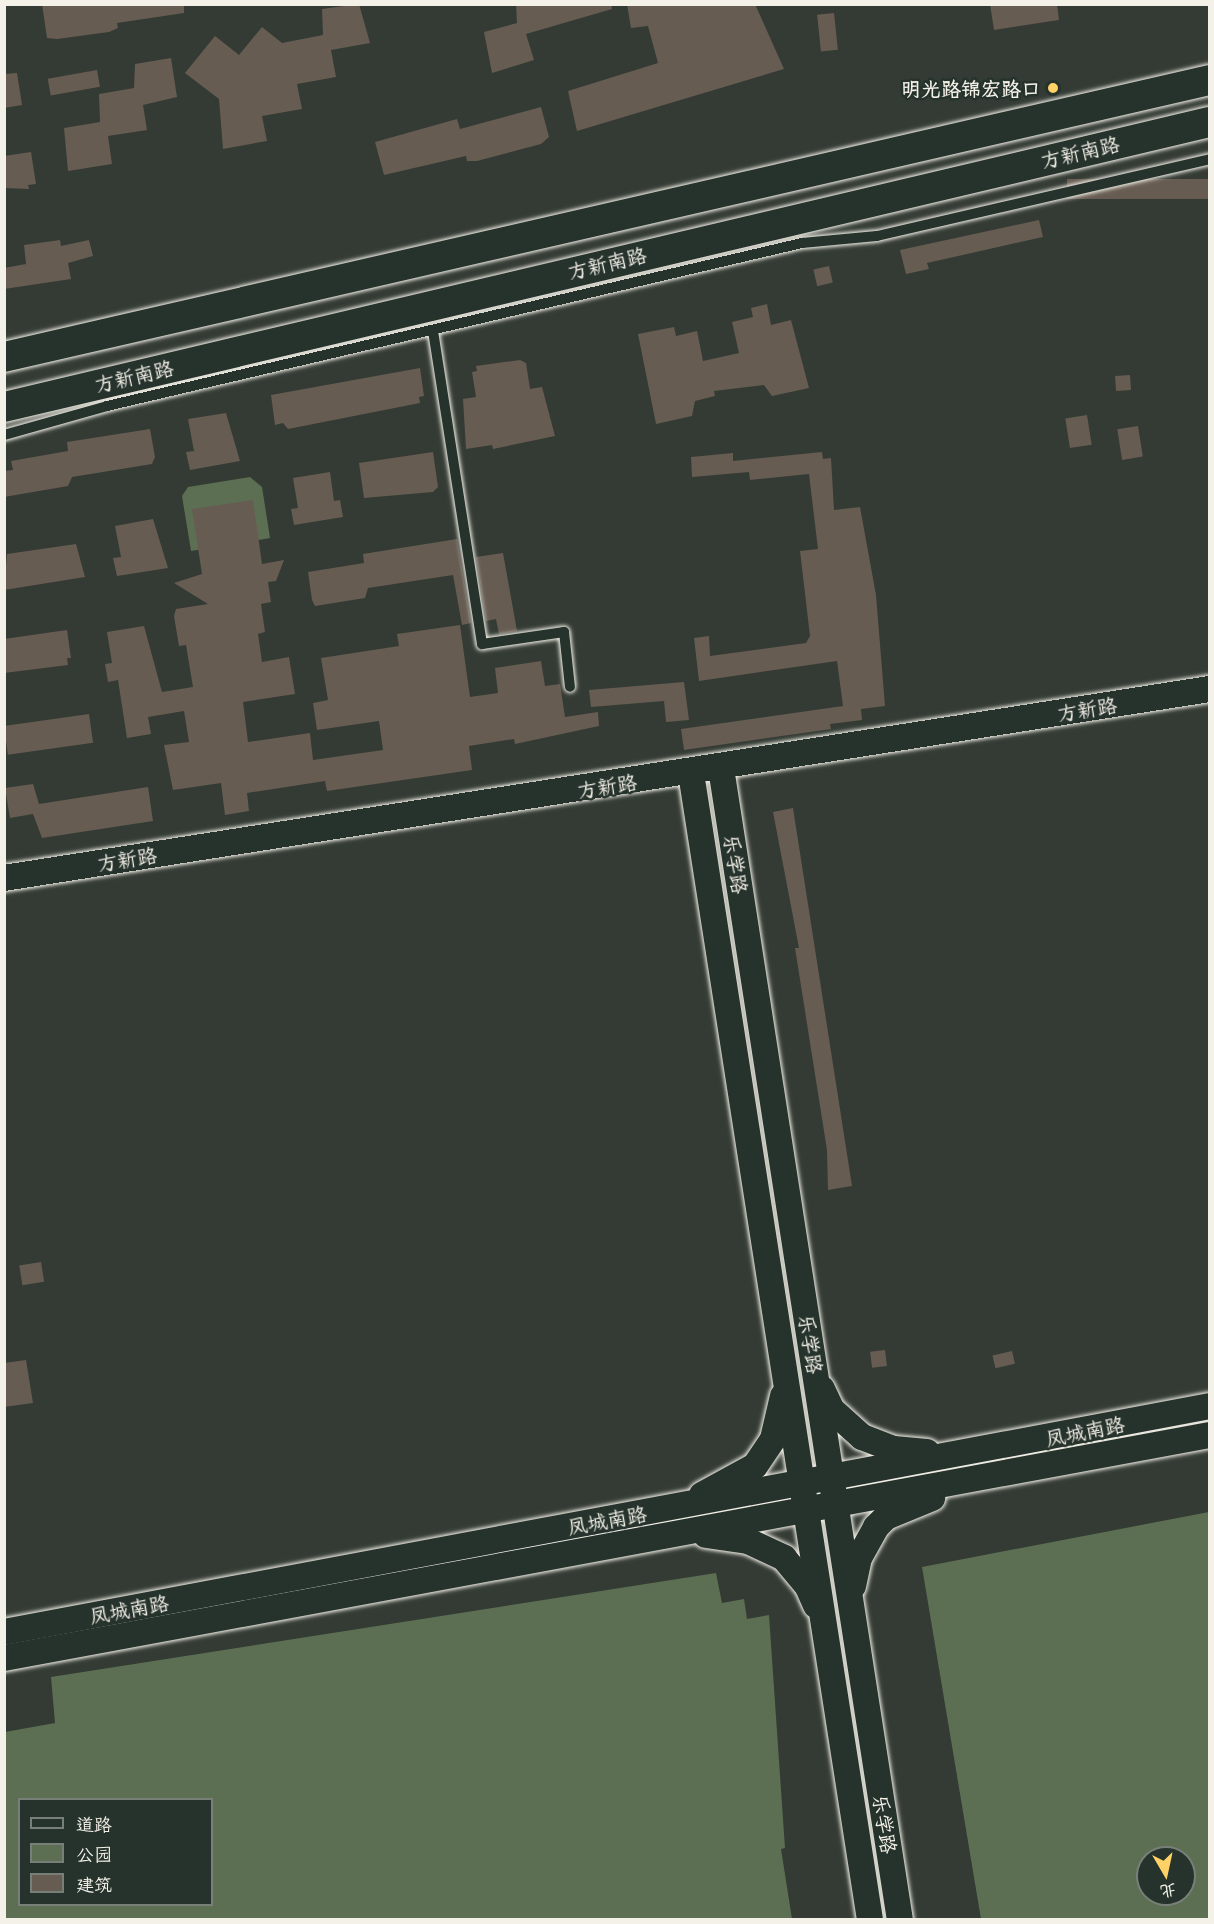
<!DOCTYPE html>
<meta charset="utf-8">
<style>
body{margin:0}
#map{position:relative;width:1214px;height:1924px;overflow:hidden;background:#333b34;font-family:"Playpen Sans","LXGW WenKai TC",sans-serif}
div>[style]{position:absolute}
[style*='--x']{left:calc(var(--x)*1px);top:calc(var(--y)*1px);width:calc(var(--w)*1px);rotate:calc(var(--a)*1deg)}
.green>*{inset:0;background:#5c6f52}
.building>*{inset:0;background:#675c52;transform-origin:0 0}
.roads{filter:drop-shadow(0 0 2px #f4f1e8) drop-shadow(0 0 2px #f4f1e8)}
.service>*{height:10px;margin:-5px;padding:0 5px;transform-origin:5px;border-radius:5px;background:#26332d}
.tertiary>*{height:26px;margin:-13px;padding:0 13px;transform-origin:13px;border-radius:13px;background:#26332d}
.secondary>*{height:30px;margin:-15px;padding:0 15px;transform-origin:15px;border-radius:15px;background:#26332d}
.dots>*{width:16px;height:16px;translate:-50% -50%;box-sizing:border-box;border:3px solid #26332d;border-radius:50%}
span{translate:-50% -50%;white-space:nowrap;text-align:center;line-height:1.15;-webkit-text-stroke:5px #26332d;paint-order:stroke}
.poi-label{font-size:20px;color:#f4f1e8;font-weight:700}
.right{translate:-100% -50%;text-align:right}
.street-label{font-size:20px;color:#f4f1e8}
.frame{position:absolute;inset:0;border:6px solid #f4f1e8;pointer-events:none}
.legend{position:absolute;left:18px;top:1798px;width:195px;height:108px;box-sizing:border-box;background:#26332d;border:2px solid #787f78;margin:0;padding:8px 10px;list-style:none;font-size:18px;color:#f4f1e8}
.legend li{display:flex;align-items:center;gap:12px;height:30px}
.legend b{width:30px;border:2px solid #787f78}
.north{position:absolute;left:1136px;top:1846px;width:60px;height:60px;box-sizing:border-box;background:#26332d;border:2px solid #787f78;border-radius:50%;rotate:171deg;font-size:16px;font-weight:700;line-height:24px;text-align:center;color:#f4f1e8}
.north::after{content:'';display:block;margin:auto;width:21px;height:27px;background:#ffd166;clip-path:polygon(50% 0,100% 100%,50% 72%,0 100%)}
</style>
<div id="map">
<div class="green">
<div style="clip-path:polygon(250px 477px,262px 487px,270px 538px,191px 551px,182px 496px,188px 487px)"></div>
<div style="clip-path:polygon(evenodd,1209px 1512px,1209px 1919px,981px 1919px,922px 1567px,1209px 1512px,1148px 1858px,1184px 1858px,1184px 1894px,1148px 1894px,1148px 1858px)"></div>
<div style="clip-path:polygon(evenodd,716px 1573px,722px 1603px,744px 1599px,747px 1619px,769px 1615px,785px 1848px,781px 1849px,792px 1919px,5px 1919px,5px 1732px,55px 1723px,51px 1677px,716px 1573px,20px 1800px,212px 1800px,212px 1904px,20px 1904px,20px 1800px)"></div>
</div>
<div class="building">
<div style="clip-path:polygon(42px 4px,184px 4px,184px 13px,117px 23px,118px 28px,109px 32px,57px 39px,47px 38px)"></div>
<div style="clip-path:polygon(359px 4px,370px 43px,331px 50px,336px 77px,297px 84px,302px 109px,262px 116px,267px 141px,223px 149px,219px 99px,185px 73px,215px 36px,239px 55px,262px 27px,282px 43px,323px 35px,322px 9px)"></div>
<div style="clip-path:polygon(516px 4px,611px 4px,612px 9px,526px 34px,534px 60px,492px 73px,484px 32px,517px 23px)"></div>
<div style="clip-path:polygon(627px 4px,755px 4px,784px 69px,577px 131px,568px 91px,658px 63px,648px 26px,631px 28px)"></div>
<div style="clip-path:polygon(990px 4px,1057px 4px,1059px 20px,994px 30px)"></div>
<div style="left:834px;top:13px;width:37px;height:17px;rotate:84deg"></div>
<div style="clip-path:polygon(171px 58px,177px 97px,143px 105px,147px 130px,108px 136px,112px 164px,68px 171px,64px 128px,100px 122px,99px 94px,134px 88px,135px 64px)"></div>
<div style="left:97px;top:70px;width:17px;height:50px;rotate:80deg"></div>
<div style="clip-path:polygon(17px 73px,22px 105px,4px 108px,4px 74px)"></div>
<div style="clip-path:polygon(541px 107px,549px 137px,541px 144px,477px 161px,467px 161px,466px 156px,384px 175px,375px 142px,457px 119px,460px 129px)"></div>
<div style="clip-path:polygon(31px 152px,36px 184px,28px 185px,29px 189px,4px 188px,4px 156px)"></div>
<div style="left:1209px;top:179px;width:20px;height:142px;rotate:90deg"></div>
<div style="clip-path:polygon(1039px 220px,1043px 237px,927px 263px,929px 269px,906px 274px,900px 250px)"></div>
<div style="clip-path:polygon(60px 240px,61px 246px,89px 240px,93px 256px,68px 263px,71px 279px,4px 289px,4px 268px,26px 264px,24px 245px)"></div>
<div style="left:829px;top:266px;width:17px;height:16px;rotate:77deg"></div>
<div style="clip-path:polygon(767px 304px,771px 325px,791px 320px,809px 388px,772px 396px,764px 385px,714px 391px,715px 396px,695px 401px,692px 416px,656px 424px,638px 334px,674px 327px,676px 336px,697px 331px,703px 361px,739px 353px,732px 322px,753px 317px,751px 308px)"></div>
<div style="clip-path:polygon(520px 360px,526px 363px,530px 389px,542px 387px,555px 436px,493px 449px,492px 445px,466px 449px,463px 399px,476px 397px,472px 372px,477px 371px,476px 366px)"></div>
<div style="clip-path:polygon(420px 368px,424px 396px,419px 397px,420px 403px,288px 429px,283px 423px,275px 425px,271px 395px)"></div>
<div style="left:1130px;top:375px;width:15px;height:15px;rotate:86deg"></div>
<div style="clip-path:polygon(226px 413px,240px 461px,190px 470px,186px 452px,194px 451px,188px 419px)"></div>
<div style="left:1087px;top:415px;width:30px;height:22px;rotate:81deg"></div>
<div style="left:1138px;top:426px;width:31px;height:21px;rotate:81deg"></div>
<div style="clip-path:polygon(150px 429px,155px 457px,152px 464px,72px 477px,68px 486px,4px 497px,4px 471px,13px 470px,11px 461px,68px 451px,67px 442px)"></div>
<div style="clip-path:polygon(433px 452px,438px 487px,433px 492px,364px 498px,359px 463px)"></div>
<div style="clip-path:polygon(822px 452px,823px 459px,831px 458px,834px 510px,860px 507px,876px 595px,885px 706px,861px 709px,862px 720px,830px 724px,831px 729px,684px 750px,681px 729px,843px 706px,837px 661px,699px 681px,694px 638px,709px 636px,710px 656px,806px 643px,810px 636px,800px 551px,818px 549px,809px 474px,750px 480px,749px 472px,692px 477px,691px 457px,733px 453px,733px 461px)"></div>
<div style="clip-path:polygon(330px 472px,334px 501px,340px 500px,343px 517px,294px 525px,291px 509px,298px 508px,293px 478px)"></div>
<div style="clip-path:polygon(253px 500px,262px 564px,284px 560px,276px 581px,268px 582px,271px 602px,261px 604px,265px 632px,258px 634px,262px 662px,289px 657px,295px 694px,243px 702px,248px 742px,310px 733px,313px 760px,383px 750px,379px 721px,317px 730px,313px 703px,328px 700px,321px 658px,399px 646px,397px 634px,460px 625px,470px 697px,498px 693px,495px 668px,541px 661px,545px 686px,560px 684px,565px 717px,598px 712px,599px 726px,515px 744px,514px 739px,469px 746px,472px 770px,327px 791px,325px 781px,247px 793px,249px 811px,225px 815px,221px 783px,173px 790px,164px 745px,189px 742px,184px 711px,148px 717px,151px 734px,127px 738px,118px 680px,108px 682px,105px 664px,112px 663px,107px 632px,144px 626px,162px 692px,193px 687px,186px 645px,179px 646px,174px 616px,176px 609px,208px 604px,174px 583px,202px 574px,192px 509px)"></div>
<div style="clip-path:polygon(153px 519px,168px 568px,117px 576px,113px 558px,121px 557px,115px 526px)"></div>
<div style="clip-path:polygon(457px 539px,471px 623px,462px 625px,453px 575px,368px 588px,365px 598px,315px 606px,312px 600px,308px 572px,364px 563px,363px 554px)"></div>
<div style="clip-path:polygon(76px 544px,85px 577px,4px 590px,7px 554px)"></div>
<div style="clip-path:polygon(503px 553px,517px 631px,499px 634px,496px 619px,486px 621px,476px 557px)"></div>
<div style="clip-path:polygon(67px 630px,71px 658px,67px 658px,68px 665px,4px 673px,4px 639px)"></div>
<div style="clip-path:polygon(684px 682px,689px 720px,666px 722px,664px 701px,591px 707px,589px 690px)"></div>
<div style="left:89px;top:714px;width:29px;height:86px;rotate:82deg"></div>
<div style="clip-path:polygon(33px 784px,39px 804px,148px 787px,153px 821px,42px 838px,33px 814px,10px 818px,5px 788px)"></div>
<div style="clip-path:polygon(793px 808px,852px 1186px,828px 1190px,827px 1150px,795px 948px,799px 948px,773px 812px)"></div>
<div style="left:41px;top:1262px;width:20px;height:22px;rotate:81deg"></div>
<div style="left:885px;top:1350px;width:16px;height:15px;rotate:83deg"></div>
<div style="left:1012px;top:1351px;width:13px;height:20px;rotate:77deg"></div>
<div style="clip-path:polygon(26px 1360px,33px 1403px,4px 1407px,4px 1363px)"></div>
</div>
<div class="roads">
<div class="service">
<div style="--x:433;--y:331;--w:317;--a:81.1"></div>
<div style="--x:482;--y:644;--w:83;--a:-8.3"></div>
<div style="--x:564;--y:632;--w:55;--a:83.8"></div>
<div style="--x:4;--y:435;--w:107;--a:-15.7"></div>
<div style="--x:107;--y:406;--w:714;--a:-13.2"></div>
<div style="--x:802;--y:243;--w:75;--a:-5.3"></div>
<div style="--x:877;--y:236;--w:342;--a:-13"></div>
</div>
<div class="tertiary">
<div style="--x:721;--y:768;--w:1166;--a:81.17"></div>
<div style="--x:691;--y:773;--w:1161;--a:81.13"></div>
<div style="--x:4;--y:878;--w:1221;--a:-8.91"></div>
<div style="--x:822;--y:1389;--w:23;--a:65"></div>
<div style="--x:832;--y:1410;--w:40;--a:42"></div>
<div style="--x:862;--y:1437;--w:34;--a:21"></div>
<div style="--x:894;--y:1449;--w:33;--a:5"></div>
<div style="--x:702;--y:1495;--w:60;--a:-28.7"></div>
<div style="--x:755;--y:1466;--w:32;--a:-56"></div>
<div style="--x:773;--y:1439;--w:44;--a:-76.9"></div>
<div style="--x:706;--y:1535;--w:42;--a:8.1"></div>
<div style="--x:748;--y:1541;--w:40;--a:25"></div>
<div style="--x:784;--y:1558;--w:35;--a:50"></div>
<div style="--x:807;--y:1585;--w:22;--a:66"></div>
<div style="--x:853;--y:1586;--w:29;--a:-78"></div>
<div style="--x:859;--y:1558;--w:35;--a:-61"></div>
<div style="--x:876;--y:1527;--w:14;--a:-45"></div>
<div style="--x:886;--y:1517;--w:50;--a:-22.4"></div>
<div style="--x:4;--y:1632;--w:1227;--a:-10.61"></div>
<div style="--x:4;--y:1658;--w:1226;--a:-10.48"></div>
</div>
<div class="secondary">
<div style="--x:4;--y:357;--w:1237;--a:-12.94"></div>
<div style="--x:4;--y:407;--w:1239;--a:-13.3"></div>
</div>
</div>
<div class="dots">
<div style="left:1053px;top:88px;background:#ffd166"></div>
</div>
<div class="poi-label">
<span class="right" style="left:1041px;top:88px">明光路锦宏路口</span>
</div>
<div class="street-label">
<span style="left:1080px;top:152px;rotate:-13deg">方新南路</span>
<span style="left:607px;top:263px;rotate:-13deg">方新南路</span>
<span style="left:134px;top:376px;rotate:-13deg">方新南路</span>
<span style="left:1087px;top:709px;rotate:-9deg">方新路</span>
<span style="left:607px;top:786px;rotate:-9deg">方新路</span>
<span style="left:127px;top:859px;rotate:-9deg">方新路</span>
<span style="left:736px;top:864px;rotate:81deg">乐学路</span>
<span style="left:811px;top:1344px;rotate:81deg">乐学路</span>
<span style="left:1085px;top:1431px;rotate:-11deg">凤城南路</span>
<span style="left:607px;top:1520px;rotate:-10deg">凤城南路</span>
<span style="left:129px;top:1609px;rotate:-10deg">凤城南路</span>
<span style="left:885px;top:1824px;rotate:81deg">乐学路</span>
</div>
<div class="frame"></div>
<ul class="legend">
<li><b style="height:8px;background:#26332d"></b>道路</li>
<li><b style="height:16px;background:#5c6f52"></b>公园</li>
<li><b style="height:16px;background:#675c52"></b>建筑</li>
</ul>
<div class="north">北</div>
</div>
